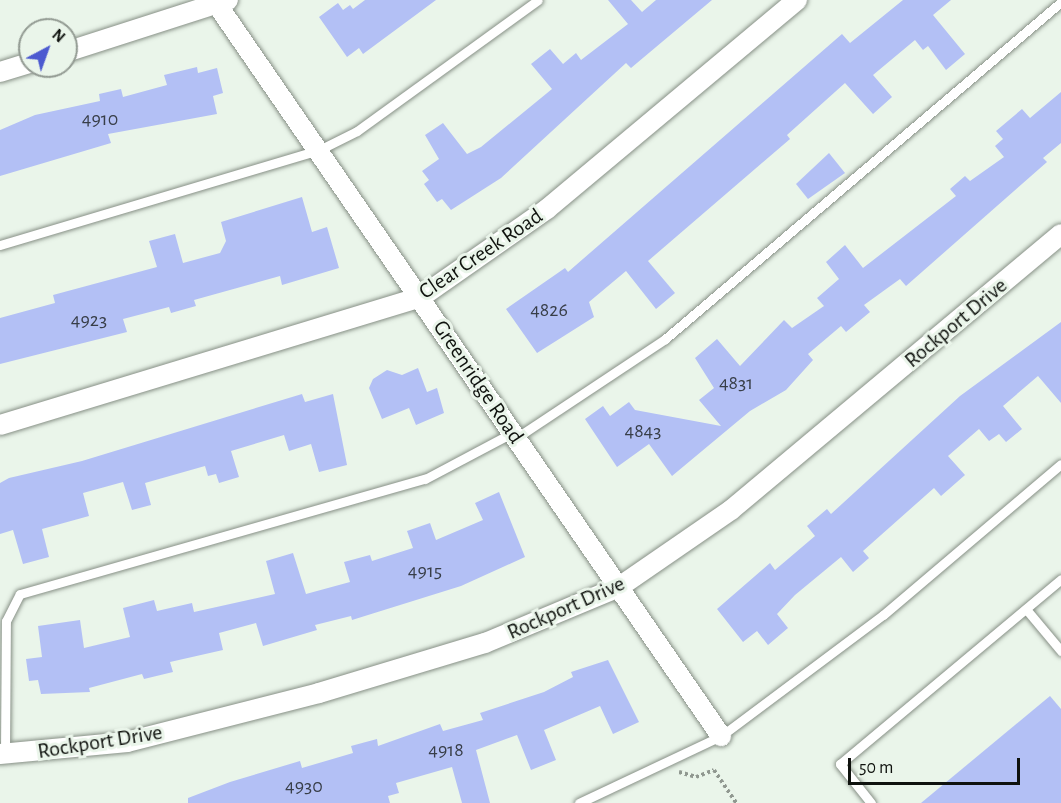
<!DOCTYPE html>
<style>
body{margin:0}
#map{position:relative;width:1061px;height:803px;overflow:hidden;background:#eaf5ea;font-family:"Alegreya Sans",sans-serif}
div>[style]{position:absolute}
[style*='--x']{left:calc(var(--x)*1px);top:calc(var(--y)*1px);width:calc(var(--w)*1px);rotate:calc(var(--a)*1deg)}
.building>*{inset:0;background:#b3c0f5}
.path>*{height:4px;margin-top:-2px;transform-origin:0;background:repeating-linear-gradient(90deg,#909890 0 3px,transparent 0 6px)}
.roads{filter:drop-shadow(0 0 2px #879086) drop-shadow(0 0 2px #879086)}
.lane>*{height:9px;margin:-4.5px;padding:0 4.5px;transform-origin:4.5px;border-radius:4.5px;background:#fff}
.street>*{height:20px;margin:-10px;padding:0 10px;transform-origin:10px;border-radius:10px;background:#fff}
span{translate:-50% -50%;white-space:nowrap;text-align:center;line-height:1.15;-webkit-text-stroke:6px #eaf5ea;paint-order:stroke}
.number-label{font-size:20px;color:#383e48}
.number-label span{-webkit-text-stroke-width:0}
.street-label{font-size:22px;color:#0f120e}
.north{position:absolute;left:18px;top:18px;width:60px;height:60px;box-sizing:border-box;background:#eaf5ea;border:2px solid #929a92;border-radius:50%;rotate:41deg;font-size:16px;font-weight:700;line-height:24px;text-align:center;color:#0f120e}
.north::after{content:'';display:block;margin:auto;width:21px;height:27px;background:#4c5ad0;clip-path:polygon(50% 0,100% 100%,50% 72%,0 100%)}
.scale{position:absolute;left:848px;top:758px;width:172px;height:27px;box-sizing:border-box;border:3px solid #0f120e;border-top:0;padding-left:8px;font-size:18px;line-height:21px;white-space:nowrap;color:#0f120e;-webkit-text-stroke:4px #eaf5ea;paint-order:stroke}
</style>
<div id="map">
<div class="building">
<div style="clip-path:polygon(365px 0,436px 0,363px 54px,359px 48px,347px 57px,319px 17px,338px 3px,343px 10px,350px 5px,353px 9px)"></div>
<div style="clip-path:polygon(608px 0,631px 0,642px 12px,656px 0,712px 0,631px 68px,626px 63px,501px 178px,451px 210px,442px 199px,437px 202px,424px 184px,429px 180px,422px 171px,439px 159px,425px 135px,443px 123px,467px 154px,481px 147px,552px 89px,531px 64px,550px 49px,563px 64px,576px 53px,581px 60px,628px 24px)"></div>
<div style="clip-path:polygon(903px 0,951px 0,933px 15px,965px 54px,946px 70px,928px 46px,923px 50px,915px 40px,873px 75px,892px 97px,873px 114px,845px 83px,787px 135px,790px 139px,648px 261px,675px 293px,656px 309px,626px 271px,589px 302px,594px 317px,537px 353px,506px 309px,565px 268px,568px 272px,842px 34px,850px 43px)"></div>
<div style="clip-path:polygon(197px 67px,198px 73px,217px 68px,223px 93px,213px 96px,217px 114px,108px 134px,111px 143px,0 176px,0 130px,35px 115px,100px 101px,99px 94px,121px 89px,123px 97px,167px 85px,164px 75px)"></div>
<div style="clip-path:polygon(1061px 92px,1061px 143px,1043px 158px,1047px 162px,906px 286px,900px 279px,864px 305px,870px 312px,846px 332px,841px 326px,808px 354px,813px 360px,786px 390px,750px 411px,672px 476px,649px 444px,617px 467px,585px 419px,603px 406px,610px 416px,629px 402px,635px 410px,721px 426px,699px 400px,714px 388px,695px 358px,717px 339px,740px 366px,784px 320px,792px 328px,824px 306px,817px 298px,839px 279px,826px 262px,845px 245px,863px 268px,956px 196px,950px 189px,965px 176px,970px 181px,1004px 157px,995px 146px,1003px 139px,996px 131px,1022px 109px,1030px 118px)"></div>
<div style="clip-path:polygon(829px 153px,845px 173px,808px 199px,796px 184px)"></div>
<div style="clip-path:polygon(302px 197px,312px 232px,327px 227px,339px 268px,282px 285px,280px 276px,194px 300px,196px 306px,171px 313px,169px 307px,123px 319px,127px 332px,0 364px,0 318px,55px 303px,53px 295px,157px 267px,149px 241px,175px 234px,183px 263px,220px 253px,226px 241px,221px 222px)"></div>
<div style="clip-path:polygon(1061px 322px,1061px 403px,1038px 376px,1003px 406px,1022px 429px,1006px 442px,999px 434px,989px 441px,979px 429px,948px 456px,965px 475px,941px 496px,934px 488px,863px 551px,869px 558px,853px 572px,841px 557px,795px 595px,777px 614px,788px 628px,768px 645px,757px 631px,743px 642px,717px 609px,770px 563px,775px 570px,815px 536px,807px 526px,827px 509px,831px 514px,960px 396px)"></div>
<div style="clip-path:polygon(418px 368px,427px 392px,437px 388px,444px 413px,416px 425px,409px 408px,382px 419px,369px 388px,373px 379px,387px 370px,402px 375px)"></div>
<div style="clip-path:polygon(302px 394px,305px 402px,333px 394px,347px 465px,319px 472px,311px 444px,289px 451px,284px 435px,231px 451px,239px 477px,219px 483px,216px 474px,208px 476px,205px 466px,145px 483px,151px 505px,132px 510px,123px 482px,83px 493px,89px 516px,42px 529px,49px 557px,23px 564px,13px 530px,0 534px,0 483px,9px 478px,82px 461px)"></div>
<div style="clip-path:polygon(499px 492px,525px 557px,461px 586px,352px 620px,351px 616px,315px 625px,317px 630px,263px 646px,256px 623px,219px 633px,223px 650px,170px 662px,173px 672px,144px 679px,142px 674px,89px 688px,90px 692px,41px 694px,38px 680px,29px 681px,26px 659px,42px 657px,38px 626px,80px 620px,84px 648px,130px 637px,123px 608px,154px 600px,157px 611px,192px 603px,194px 612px,275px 594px,266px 561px,293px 553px,306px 594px,350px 582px,344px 562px,370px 555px,372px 561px,413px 548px,407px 531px,430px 523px,436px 540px,483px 520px,475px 503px)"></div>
<div style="clip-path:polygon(608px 660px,639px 722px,613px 734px,600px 706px,544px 730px,556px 760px,531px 770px,517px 735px,476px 750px,490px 803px,462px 803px,452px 767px,396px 783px,399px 793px,388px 796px,390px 803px,188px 803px,188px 798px,230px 782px,300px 761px,302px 768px,353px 753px,351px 746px,377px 739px,378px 746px,440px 724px,443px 731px,483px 720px,480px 713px,544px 692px,573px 677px,571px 672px)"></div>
<div style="clip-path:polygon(1050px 696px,1061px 709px,1061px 803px,921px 803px)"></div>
</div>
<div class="path">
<div style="--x:679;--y:772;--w:18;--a:16"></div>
<div style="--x:696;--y:777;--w:19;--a:-21"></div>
<div style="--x:714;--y:770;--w:40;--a:56"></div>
</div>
<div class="roads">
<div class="lane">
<div style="--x:0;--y:245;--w:333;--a:-16.6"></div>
<div style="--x:319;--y:150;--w:42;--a:-26.6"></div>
<div style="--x:357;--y:131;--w:223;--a:-35.9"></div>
<div style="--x:516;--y:438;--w:179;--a:-33.6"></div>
<div style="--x:665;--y:339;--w:520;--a:-40.4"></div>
<div style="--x:1026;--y:609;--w:55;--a:50.2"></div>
<div style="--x:5;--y:754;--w:133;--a:-89.6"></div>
<div style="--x:6;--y:621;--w:30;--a:-63"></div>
<div style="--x:20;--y:594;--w:421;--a:-15.9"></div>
<div style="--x:425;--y:479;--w:98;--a:-27.9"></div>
<div style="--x:579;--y:803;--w:157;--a:-25.3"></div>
<div style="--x:721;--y:736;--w:202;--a:-36.8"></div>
<div style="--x:883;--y:615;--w:233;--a:-40.3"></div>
<div style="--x:871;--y:803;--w:50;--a:-128.5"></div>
<div style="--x:840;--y:764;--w:288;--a:-39.9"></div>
</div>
<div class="street">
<div style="--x:214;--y:0;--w:894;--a:55.44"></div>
<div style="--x:66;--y:52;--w:170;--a:-17.8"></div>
<div style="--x:0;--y:72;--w:31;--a:-17"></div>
<div style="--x:0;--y:425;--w:440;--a:-16.9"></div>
<div style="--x:421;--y:297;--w:154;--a:-34.9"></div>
<div style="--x:547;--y:209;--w:326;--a:-39.9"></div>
<div style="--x:0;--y:754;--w:128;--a:-5.4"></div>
<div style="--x:127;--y:742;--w:198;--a:-14.3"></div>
<div style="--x:319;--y:693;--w:173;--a:-16.8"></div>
<div style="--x:485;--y:643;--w:145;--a:-22.7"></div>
<div style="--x:619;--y:587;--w:136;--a:-34.5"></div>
<div style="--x:731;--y:510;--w:430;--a:-39.9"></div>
</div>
</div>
<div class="number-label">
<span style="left:100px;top:119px">4910</span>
<span style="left:549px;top:310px">4826</span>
<span style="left:89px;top:320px">4923</span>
<span style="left:736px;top:383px">4831</span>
<span style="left:643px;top:431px">4843</span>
<span style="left:425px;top:571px">4915</span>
<span style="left:446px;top:750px">4918</span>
<span style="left:304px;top:786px">4930</span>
</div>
<div class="street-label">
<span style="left:481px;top:254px;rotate:-34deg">Clear Creek Road</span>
<span style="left:956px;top:323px;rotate:-40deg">Rockport Drive</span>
<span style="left:478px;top:382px;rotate:56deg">Greenridge Road</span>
<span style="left:566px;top:608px;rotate:-24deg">Rockport Drive</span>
<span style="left:100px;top:742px;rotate:-9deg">Rockport Drive</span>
</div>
<div class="north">N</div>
<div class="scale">50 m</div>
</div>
